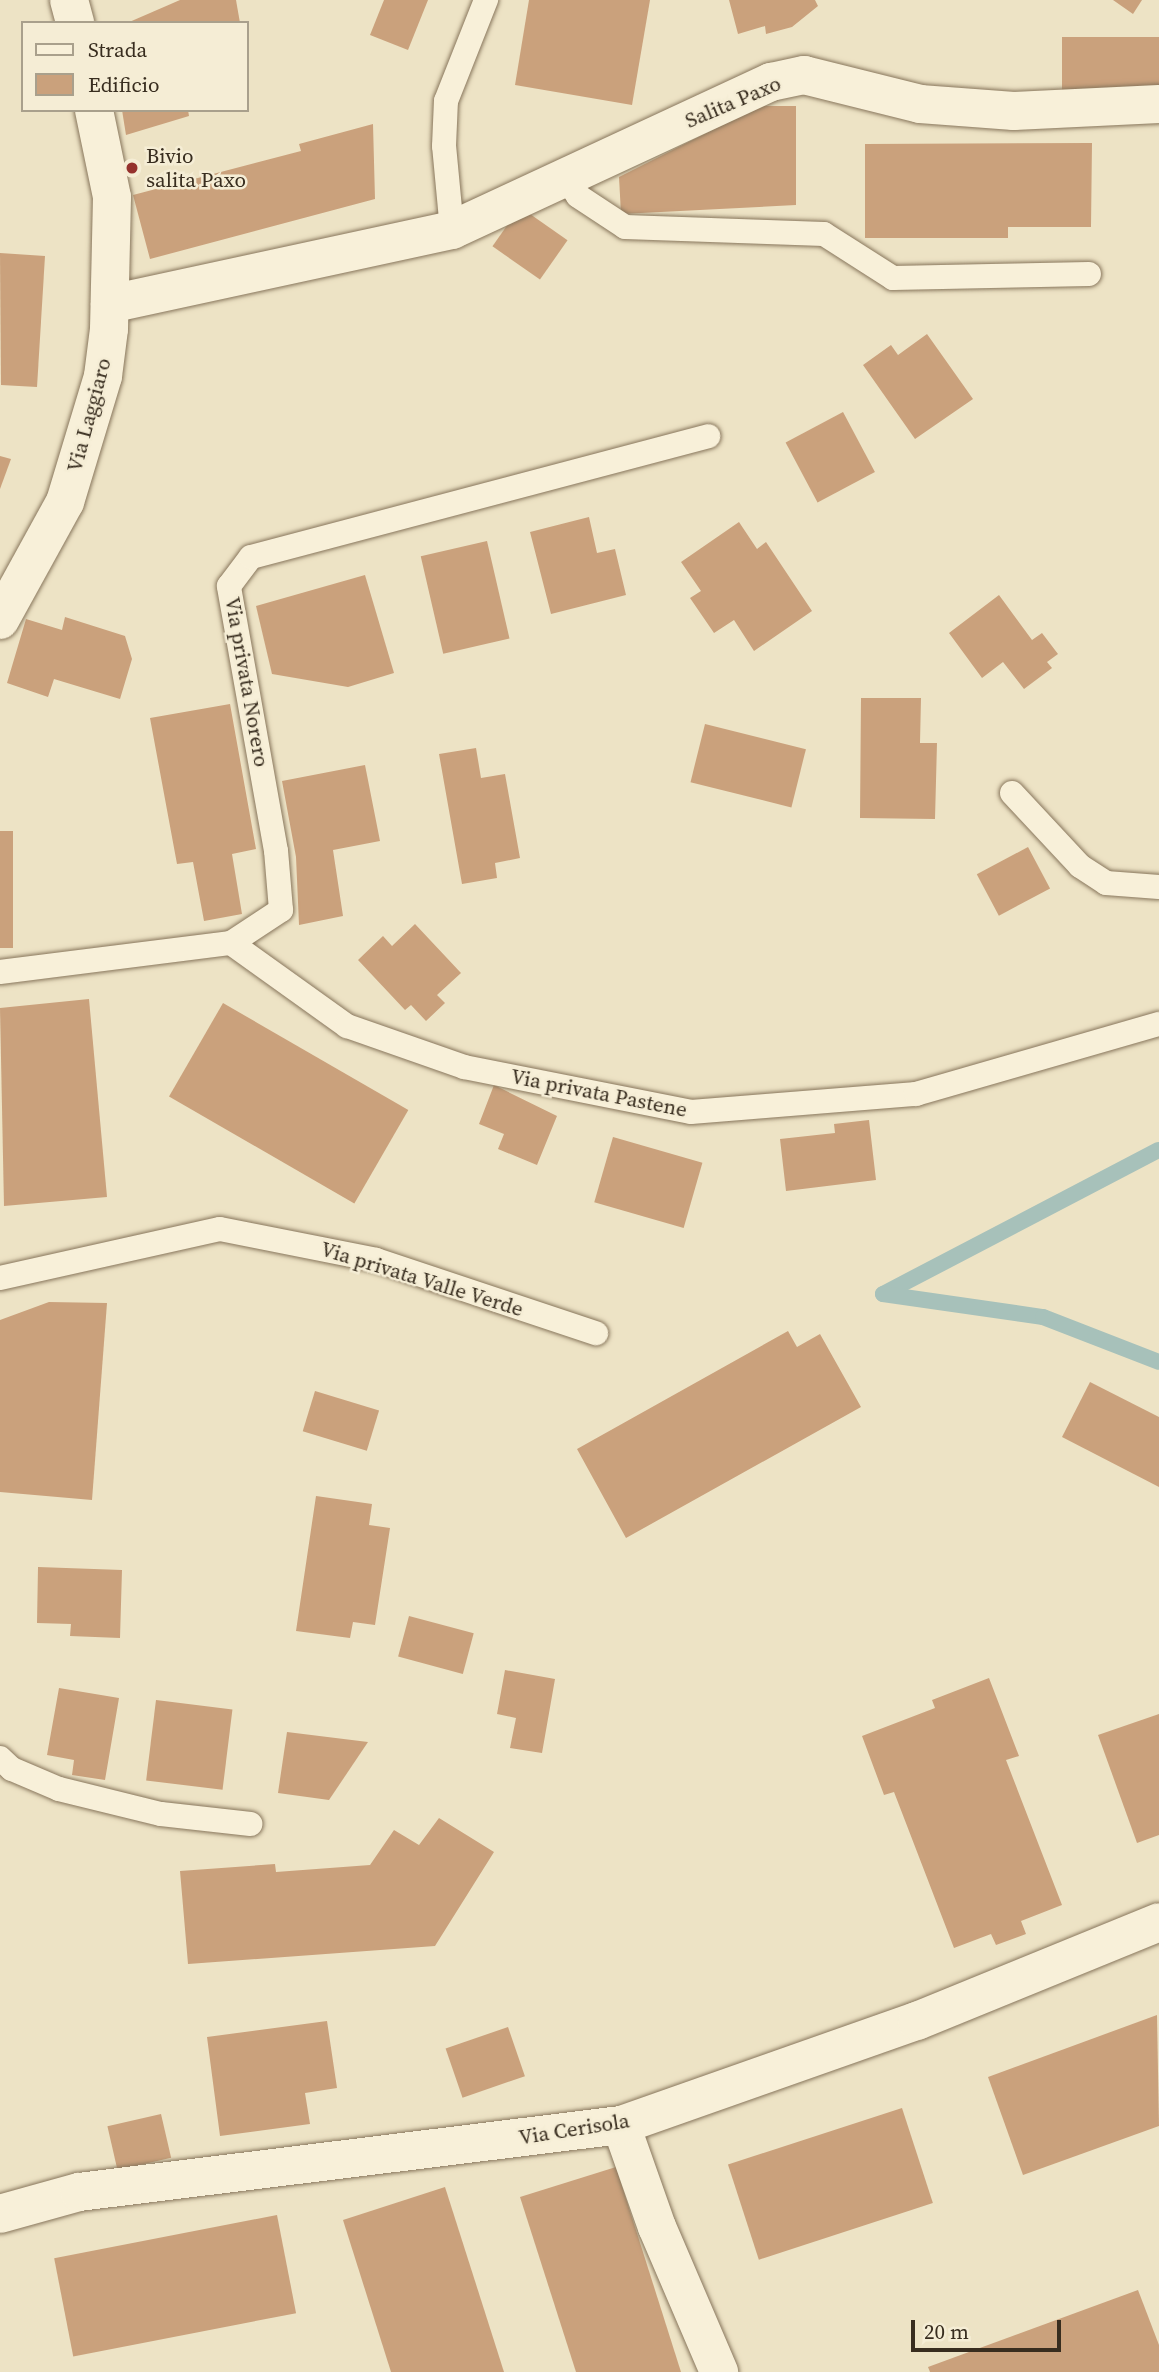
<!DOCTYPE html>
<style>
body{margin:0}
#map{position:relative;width:1159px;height:2372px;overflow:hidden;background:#ede3c5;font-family:"Source Serif 4",serif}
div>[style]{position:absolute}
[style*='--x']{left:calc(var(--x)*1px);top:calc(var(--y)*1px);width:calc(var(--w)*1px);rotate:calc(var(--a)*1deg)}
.stream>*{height:16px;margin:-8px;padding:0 8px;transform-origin:8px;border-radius:8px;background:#a7c1ba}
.building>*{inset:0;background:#caa17c;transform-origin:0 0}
.roads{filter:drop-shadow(0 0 2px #88765c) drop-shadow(0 0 2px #88765c)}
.service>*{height:24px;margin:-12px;padding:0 12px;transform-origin:12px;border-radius:12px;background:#f8f0d9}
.minor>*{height:38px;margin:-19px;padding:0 19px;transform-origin:19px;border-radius:19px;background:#f8f0d9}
.dots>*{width:19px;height:19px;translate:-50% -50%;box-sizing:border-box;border:4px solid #f5edd5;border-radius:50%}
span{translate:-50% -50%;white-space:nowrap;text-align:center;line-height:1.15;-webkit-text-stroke:5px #f5edd5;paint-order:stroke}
.street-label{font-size:21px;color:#382d1f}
.poi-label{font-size:21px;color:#382d1f}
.left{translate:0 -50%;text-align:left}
.legend{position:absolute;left:21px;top:21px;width:228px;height:91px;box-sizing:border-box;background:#f5edd5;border:2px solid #a9a08c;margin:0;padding:9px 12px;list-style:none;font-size:21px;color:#382d1f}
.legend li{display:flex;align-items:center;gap:14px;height:35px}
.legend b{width:35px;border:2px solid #a9a08c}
.scale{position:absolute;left:911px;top:2320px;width:150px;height:32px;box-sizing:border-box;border:4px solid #382d1f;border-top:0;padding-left:9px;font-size:21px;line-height:24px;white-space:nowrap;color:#382d1f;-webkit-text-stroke:5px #f5edd5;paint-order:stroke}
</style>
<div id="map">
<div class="stream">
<div style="--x:883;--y:1294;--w:311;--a:-27.6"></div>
<div style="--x:883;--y:1294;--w:162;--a:8.2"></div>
<div style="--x:1043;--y:1317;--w:124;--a:21.2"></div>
</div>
<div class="building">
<div style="clip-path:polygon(180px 0,236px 0,240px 23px,127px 23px)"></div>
<div style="clip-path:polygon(384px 0,428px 0,408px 50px,370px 35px)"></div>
<div style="clip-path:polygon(529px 0,650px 0,632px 105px,515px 85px)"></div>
<div style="clip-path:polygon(729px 0,815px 0,818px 6px,792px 27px,766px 34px,765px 26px,738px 34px)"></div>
<div style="clip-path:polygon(1113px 0,1142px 0,1133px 14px)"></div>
<div style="left:1062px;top:37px;width:97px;height:54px"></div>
<div style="clip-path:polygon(760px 106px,796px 106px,796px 205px,621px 214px,619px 177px)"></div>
<div style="clip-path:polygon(122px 110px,188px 110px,189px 116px,126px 135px)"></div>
<div style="clip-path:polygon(373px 124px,375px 199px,150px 259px,133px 195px,301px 151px,299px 144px)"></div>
<div style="clip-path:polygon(1092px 143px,1091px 227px,1008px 227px,1008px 238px,865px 238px,865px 144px)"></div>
<div style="left:520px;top:207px;width:58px;height:48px;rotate:35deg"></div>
<div style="clip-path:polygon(0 253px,45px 256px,37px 387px,1px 385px)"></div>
<div style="clip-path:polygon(927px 334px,973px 399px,915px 439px,863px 365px,891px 345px,898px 355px)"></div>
<div style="left:843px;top:412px;width:68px;height:65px;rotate:62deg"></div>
<div style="clip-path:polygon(0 456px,11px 459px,0 489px)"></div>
<div style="clip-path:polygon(589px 517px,597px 553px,615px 549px,626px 595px,551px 614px,530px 532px)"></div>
<div style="clip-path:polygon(739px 522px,757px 549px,766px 542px,812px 611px,754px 651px,734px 620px,714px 633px,690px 598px,701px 591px,681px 562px)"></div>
<div style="left:487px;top:541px;width:100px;height:68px;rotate:77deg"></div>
<div style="clip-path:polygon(365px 575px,394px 673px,348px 687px,272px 674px,256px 606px)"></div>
<div style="clip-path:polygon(999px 595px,1032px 640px,1042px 633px,1058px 654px,1047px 662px,1052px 668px,1024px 689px,1003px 662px,982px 678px,949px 633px)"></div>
<div style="clip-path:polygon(65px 617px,125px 636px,132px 659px,120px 699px,54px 679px,48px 697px,7px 683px,26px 619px,62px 630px)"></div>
<div style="clip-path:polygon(861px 698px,921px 698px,920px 743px,937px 743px,935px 819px,860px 818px)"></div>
<div style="clip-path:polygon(230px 704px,256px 849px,232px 854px,242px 914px,204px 921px,193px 862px,177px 864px,150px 718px)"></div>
<div style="left:705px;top:724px;width:104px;height:60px;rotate:14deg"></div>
<div style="clip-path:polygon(476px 748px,481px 778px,505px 774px,520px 858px,495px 863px,497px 878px,462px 884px,439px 754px)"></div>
<div style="clip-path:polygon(365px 765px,380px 841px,333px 850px,343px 916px,299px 925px,296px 857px,282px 781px)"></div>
<div style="left:0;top:831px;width:13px;height:117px"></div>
<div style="left:1028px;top:847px;width:47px;height:58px;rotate:62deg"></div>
<div style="clip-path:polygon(415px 924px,461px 973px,437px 995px,445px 1003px,426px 1021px,411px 1005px,405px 1010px,358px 960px,383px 936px,392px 946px)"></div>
<div style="clip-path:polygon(89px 999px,107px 1197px,4px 1206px,0 1008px)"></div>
<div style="left:223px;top:1003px;width:214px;height:108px;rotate:30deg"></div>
<div style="clip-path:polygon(494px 1085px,557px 1116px,537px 1165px,498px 1149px,504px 1134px,479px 1124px)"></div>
<div style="clip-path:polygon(869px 1120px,876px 1180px,786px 1191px,780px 1139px,835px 1133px,834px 1124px)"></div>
<div style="left:613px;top:1137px;width:93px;height:68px;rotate:16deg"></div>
<div style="clip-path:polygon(49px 1302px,107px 1303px,92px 1500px,0 1492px,0 1320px)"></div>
<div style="clip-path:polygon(788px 1331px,797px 1347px,820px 1334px,861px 1407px,626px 1538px,577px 1449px)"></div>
<div style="clip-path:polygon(1090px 1382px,1159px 1417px,1159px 1487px,1062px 1437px)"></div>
<div style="left:315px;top:1391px;width:67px;height:42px;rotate:17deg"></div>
<div style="clip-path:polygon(316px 1496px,372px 1504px,369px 1525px,390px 1528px,375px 1625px,353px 1622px,350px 1638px,296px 1631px)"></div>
<div style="clip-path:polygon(38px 1567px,122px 1570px,120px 1638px,70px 1636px,71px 1624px,37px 1623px)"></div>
<div style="left:409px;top:1616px;width:67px;height:42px;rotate:15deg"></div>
<div style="clip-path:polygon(505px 1670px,555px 1679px,542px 1753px,510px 1748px,516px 1718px,497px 1714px)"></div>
<div style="clip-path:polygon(989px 1678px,1019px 1756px,1006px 1760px,1062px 1905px,1021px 1921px,1026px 1934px,996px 1945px,991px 1934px,954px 1948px,894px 1792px,884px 1795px,862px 1736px,935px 1708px,932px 1700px)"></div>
<div style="clip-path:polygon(59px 1688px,119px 1698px,105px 1780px,72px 1775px,74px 1760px,47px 1755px)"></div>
<div style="left:156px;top:1700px;width:77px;height:81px;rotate:7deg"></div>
<div style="clip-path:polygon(1159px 1714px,1159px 1835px,1137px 1843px,1098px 1735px)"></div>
<div style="clip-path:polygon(287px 1732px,368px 1742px,329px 1800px,278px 1793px)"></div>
<div style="clip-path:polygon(439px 1818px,494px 1852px,435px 1946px,188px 1964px,180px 1871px,275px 1864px,276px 1872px,370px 1865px,394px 1830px,419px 1845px)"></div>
<div style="clip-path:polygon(1157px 2015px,1159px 2126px,1023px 2175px,988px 2077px)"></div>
<div style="clip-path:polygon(327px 2021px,337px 2088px,305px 2093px,310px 2124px,220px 2136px,207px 2037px)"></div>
<div style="left:508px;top:2027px;width:52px;height:66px;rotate:71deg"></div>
<div style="left:902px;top:2108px;width:100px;height:183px;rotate:72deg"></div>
<div style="left:161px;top:2114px;width:45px;height:55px;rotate:77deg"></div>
<div style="clip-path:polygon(616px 2167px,681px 2372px,576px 2372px,520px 2197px)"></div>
<div style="clip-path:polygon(445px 2187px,504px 2372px,391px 2372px,343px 2220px)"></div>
<div style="left:277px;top:2215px;width:100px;height:227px;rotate:79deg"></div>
<div style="clip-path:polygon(1138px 2290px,1159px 2345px,1159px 2372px,930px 2372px,928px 2367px)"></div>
</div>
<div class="roads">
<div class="service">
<div style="--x:567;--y:180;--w:19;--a:55"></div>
<div style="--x:578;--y:196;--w:56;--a:33.4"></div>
<div style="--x:625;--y:227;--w:199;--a:2"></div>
<div style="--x:824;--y:234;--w:82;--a:32.5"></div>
<div style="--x:893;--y:278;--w:196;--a:-1.2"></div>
<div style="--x:452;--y:230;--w:84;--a:-95.4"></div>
<div style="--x:444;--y:146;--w:45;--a:-87.5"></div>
<div style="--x:446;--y:101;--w:109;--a:-68.4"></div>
<div style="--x:1012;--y:793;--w:100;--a:47"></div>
<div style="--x:1080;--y:866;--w:31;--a:33"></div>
<div style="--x:1106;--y:883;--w:53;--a:4.3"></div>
<div style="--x:231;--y:943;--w:143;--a:35.6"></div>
<div style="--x:347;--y:1026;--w:124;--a:19.3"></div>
<div style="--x:464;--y:1067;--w:231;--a:11.2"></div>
<div style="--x:691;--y:1112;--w:226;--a:-4.6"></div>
<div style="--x:916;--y:1094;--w:253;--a:-16.1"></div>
<div style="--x:0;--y:972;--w:233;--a:-7.2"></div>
<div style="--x:231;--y:943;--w:60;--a:-33.4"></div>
<div style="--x:281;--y:910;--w:59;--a:-94.8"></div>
<div style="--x:276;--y:851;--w:269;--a:-100.1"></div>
<div style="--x:229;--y:586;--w:36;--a:-53"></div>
<div style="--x:251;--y:557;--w:473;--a:-14.8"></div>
<div style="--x:0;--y:1278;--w:225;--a:-12.6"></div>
<div style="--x:220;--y:1229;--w:159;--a:11.2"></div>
<div style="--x:376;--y:1260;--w:232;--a:18.4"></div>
<div style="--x:0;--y:1758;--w:16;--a:43"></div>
<div style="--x:12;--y:1769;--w:51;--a:23.1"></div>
<div style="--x:59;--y:1789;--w:105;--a:13.8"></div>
<div style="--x:161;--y:1814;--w:90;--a:6.4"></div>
</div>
<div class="minor">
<div style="--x:69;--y:0;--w:24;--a:75"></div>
<div style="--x:110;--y:304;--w:350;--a:-12.2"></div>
<div style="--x:452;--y:230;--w:352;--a:-24.9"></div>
<div style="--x:771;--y:82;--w:34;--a:-12"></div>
<div style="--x:804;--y:75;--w:120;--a:14"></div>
<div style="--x:920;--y:104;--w:94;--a:4.3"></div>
<div style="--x:1014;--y:111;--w:145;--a:-2.8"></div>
<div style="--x:0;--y:620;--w:135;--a:-61.2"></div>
<div style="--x:65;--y:502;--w:132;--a:-73.2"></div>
<div style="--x:103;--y:376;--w:47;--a:-82.7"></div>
<div style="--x:109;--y:329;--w:132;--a:-88.7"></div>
<div style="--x:112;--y:197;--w:89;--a:-101.7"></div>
<div style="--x:621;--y:2125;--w:108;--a:70.6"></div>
<div style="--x:657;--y:2227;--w:158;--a:66.8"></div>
<div style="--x:0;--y:2214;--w:82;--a:-15.6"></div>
<div style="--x:79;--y:2192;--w:546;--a:-7.05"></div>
<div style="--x:621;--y:2125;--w:314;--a:-19.4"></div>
<div style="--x:917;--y:2021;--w:261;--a:-22.2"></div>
</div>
</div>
<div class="dots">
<div style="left:132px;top:168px;background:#95322d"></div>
</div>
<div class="street-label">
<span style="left:733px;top:102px;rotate:-23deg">Salita Paxo</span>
<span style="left:89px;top:415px;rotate:-75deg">Via Laggiaro</span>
<span style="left:247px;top:682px;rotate:80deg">Via privata Norero</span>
<span style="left:599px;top:1093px;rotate:11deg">Via privata Pastene</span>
<span style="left:422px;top:1279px;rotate:17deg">Via privata Valle Verde</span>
<span style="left:574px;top:2129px;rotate:-9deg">Via Cerisola</span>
</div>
<div class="poi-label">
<span class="left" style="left:146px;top:168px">Bivio<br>salita Paxo</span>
</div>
<ul class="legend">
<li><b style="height:9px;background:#f8f0d9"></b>Strada</li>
<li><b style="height:19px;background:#caa17c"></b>Edificio</li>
</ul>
<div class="scale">20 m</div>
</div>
